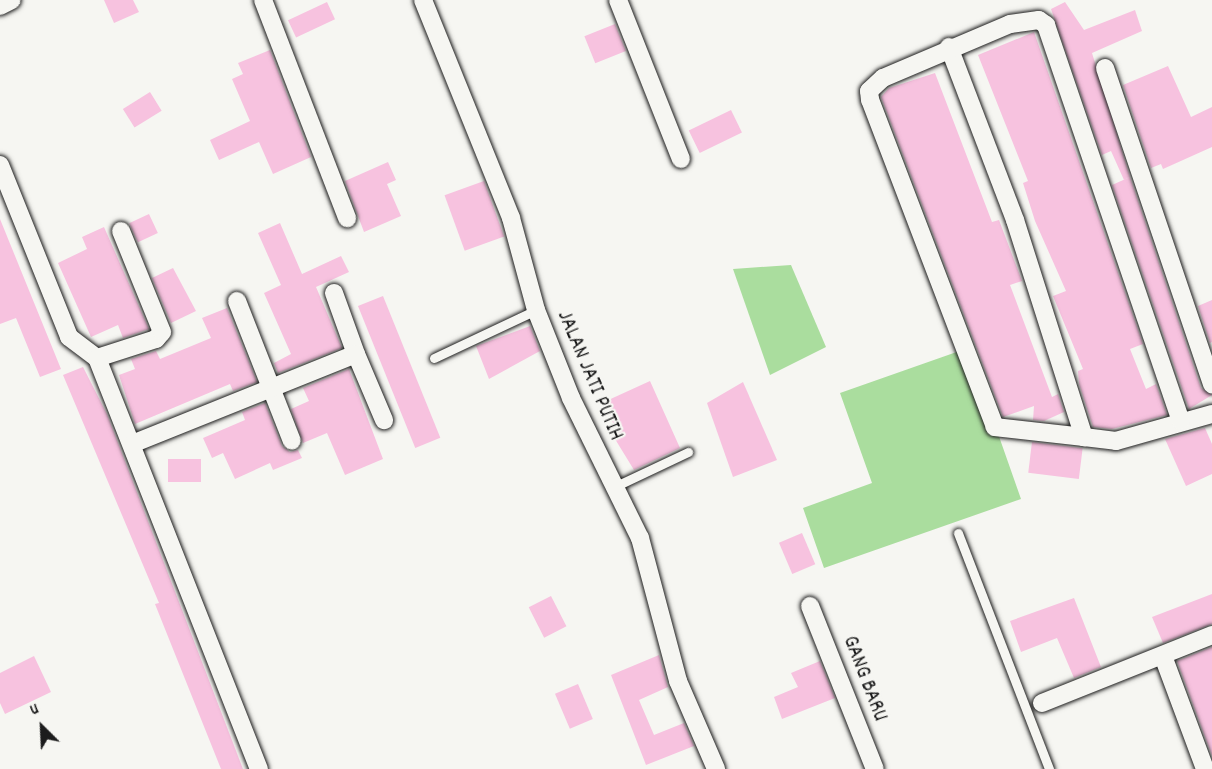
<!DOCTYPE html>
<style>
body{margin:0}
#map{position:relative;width:1212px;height:769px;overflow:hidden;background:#f6f6f2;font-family:Dekko,sans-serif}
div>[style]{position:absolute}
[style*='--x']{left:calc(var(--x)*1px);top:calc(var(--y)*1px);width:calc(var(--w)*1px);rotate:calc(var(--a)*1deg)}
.green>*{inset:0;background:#aadd9e}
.building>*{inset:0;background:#f7c2df;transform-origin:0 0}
.roads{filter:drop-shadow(0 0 2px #1c1c1c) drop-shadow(0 0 2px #1c1c1c)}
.lane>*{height:9px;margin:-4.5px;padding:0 4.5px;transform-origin:4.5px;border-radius:4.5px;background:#f6f6f2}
.street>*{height:18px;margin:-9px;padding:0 9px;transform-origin:9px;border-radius:9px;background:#f6f6f2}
span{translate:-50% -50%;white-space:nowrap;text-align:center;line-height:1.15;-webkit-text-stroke:4.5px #f6f6f2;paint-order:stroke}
.street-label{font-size:21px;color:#1c1c1c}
.north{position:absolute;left:12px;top:697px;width:60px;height:60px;-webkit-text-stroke:4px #f6f6f2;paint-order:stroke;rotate:336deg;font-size:16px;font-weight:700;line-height:24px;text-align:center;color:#1c1c1c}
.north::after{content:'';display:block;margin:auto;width:21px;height:27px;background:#1c1c1c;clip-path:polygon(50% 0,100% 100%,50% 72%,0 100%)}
</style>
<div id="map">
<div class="green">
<div style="clip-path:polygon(791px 265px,826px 347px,770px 375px,733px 269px)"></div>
<div style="clip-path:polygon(968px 348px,1021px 499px,824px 568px,803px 508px,872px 483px,840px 393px)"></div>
</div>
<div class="building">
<div style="clip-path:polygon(104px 0,133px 0,139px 12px,114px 23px)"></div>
<div style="left:327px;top:2px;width:19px;height:43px;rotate:65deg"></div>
<div style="clip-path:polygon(1065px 2px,1084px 30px,1135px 10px,1142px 31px,1092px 53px,1130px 177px,1124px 180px,1111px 151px,1102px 155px,1051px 9px)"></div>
<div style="left:615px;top:24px;width:29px;height:33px;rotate:68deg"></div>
<div style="clip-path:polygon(1034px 32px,1143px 344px,1130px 349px,1146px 389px,1156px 384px,1167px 415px,1112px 429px,1093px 427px,1079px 384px,1078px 371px,1083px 369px,1053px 296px,1066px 291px,1035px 221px,1023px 183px,1028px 181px,978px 55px)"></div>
<div style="clip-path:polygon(270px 50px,311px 157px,273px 174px,259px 142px,219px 160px,210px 140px,250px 121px,232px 79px,243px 74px,238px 63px)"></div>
<div style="clip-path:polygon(1168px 66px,1191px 117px,1212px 107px,1212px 147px,1163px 169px,1161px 164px,1151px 168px,1123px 85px)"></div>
<div style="clip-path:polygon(935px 73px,992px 222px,999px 220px,1022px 281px,1010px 285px,1052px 397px,1058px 394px,1064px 412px,1044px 421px,1033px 420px,1034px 406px,1003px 417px,881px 97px,889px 88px)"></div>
<div style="left:150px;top:92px;width:22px;height:32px;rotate:58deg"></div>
<div style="left:731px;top:110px;width:25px;height:47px;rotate:64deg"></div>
<div style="clip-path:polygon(388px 162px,396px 180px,387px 184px,401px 216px,364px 232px,345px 181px)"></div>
<div style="clip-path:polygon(1130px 177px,1201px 388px,1212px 395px,1189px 409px,1112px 185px)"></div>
<div style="left:484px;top:181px;width:59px;height:42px;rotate:70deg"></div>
<div style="left:149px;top:214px;width:21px;height:22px;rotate:65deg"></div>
<div style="clip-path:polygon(0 219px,61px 369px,40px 377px,16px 318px,0 324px)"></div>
<div style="clip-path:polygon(280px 223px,302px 274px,341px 256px,349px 272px,316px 287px,342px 348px,278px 373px,274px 363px,291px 354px,264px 293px,281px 285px,258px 233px)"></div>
<div style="clip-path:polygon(104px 227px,149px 329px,123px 338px,118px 325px,91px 337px,58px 263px,87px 249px,82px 237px)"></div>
<div style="clip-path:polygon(173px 268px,196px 311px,171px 323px,152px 278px)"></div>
<div style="left:383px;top:296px;width:153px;height:27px;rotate:68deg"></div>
<div style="clip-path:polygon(1212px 300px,1212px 342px,1210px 343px,1198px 306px)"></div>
<div style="clip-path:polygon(227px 308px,257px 382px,233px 391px,230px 384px,135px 424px,119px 375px,135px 369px,131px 359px,156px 351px,160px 359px,211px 338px,202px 318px)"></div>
<div style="clip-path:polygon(530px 326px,540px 351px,489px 379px,476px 346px)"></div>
<div style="clip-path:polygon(83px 367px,107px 414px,243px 769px,221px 769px,155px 604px,159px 603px,63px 375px)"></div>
<div style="clip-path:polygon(349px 369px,383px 459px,345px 475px,327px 433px,303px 443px,291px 409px,309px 401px,303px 388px)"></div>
<div style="clip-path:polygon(650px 381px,680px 448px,634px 470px,615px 439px,619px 437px,604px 402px)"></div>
<div style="clip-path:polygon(743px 382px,777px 460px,733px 477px,707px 403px)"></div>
<div style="clip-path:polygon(265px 403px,282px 446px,290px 452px,298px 450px,302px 458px,273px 470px,270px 463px,235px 479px,223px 453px,212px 458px,203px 438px,245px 420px,242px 412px)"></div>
<div style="clip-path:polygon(1205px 428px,1212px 444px,1212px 474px,1186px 486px,1165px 439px)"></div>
<div style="left:1032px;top:442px;width:51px;height:31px;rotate:7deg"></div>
<div style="left:168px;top:459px;width:33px;height:23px"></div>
<div style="left:802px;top:533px;width:34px;height:25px;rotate:67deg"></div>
<div style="clip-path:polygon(1212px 594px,1212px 624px,1163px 643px,1152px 617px)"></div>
<div style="left:551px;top:596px;width:34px;height:25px;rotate:63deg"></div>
<div style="clip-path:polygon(1074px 598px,1101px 667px,1074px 678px,1057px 638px,1021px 652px,1010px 621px)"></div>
<div style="clip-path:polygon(1212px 647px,1212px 756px,1177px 661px)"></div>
<div style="clip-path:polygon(659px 655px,668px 687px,639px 700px,654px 735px,684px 723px,694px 746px,646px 765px,611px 675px)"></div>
<div style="clip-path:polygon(34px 656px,51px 692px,5px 714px,0 703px,0 673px)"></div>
<div style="clip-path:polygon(820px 661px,835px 698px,782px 719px,774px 697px,798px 687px,791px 673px)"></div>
<div style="left:578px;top:684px;width:38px;height:25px;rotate:67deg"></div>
</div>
<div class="roads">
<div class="lane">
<div style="--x:434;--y:358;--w:113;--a:-25.2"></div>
<div style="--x:614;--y:487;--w:82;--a:-25.3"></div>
<div style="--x:958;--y:533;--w:253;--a:68.9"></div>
</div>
<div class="street">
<div style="--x:263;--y:0;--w:234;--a:68.9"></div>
<div style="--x:423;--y:0;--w:235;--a:68"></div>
<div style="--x:511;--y:218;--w:95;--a:74.8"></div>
<div style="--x:536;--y:310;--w:95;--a:68.3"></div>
<div style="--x:571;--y:398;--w:156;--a:63.8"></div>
<div style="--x:640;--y:538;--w:148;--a:75.1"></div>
<div style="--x:678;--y:681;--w:96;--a:66.6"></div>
<div style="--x:618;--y:0;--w:171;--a:68.4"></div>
<div style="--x:0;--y:6;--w:13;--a:-27"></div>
<div style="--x:949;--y:47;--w:185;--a:69.1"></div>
<div style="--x:1015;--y:220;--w:228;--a:72.4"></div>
<div style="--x:1084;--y:437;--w:32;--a:7"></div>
<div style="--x:1116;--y:441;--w:100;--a:-15.7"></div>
<div style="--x:1105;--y:68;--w:334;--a:71.3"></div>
<div style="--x:0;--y:165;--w:185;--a:68.1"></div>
<div style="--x:69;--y:337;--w:35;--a:37"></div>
<div style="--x:97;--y:358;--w:442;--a:68.5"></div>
<div style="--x:334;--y:293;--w:65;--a:70.2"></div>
<div style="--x:237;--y:301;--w:150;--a:68.6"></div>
<div style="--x:97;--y:358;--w:62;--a:-17.9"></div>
<div style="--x:156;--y:339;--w:9;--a:-49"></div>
<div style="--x:162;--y:332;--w:109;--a:-112.1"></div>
<div style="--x:1084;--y:437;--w:90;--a:-173.6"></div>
<div style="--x:995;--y:427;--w:350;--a:-110.9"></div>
<div style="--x:870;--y:100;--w:9;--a:-96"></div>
<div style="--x:869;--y:91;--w:19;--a:-43"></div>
<div style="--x:883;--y:78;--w:138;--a:-23"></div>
<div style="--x:1010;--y:24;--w:29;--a:-8"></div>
<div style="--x:1039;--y:20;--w:9;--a:36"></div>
<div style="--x:1046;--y:25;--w:418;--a:71.2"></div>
<div style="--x:132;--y:444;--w:241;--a:-21.9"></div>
<div style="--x:356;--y:354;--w:72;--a:67"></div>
<div style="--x:810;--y:606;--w:175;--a:68.3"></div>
<div style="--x:1163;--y:656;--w:121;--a:69.6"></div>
<div style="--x:1042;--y:703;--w:183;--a:-21.8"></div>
</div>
</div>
<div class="street-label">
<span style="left:589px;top:376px;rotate:67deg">JALAN JATI PUTIH</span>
<span style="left:864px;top:679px;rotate:69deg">GANG BARU</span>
</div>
<div class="north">U</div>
</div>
